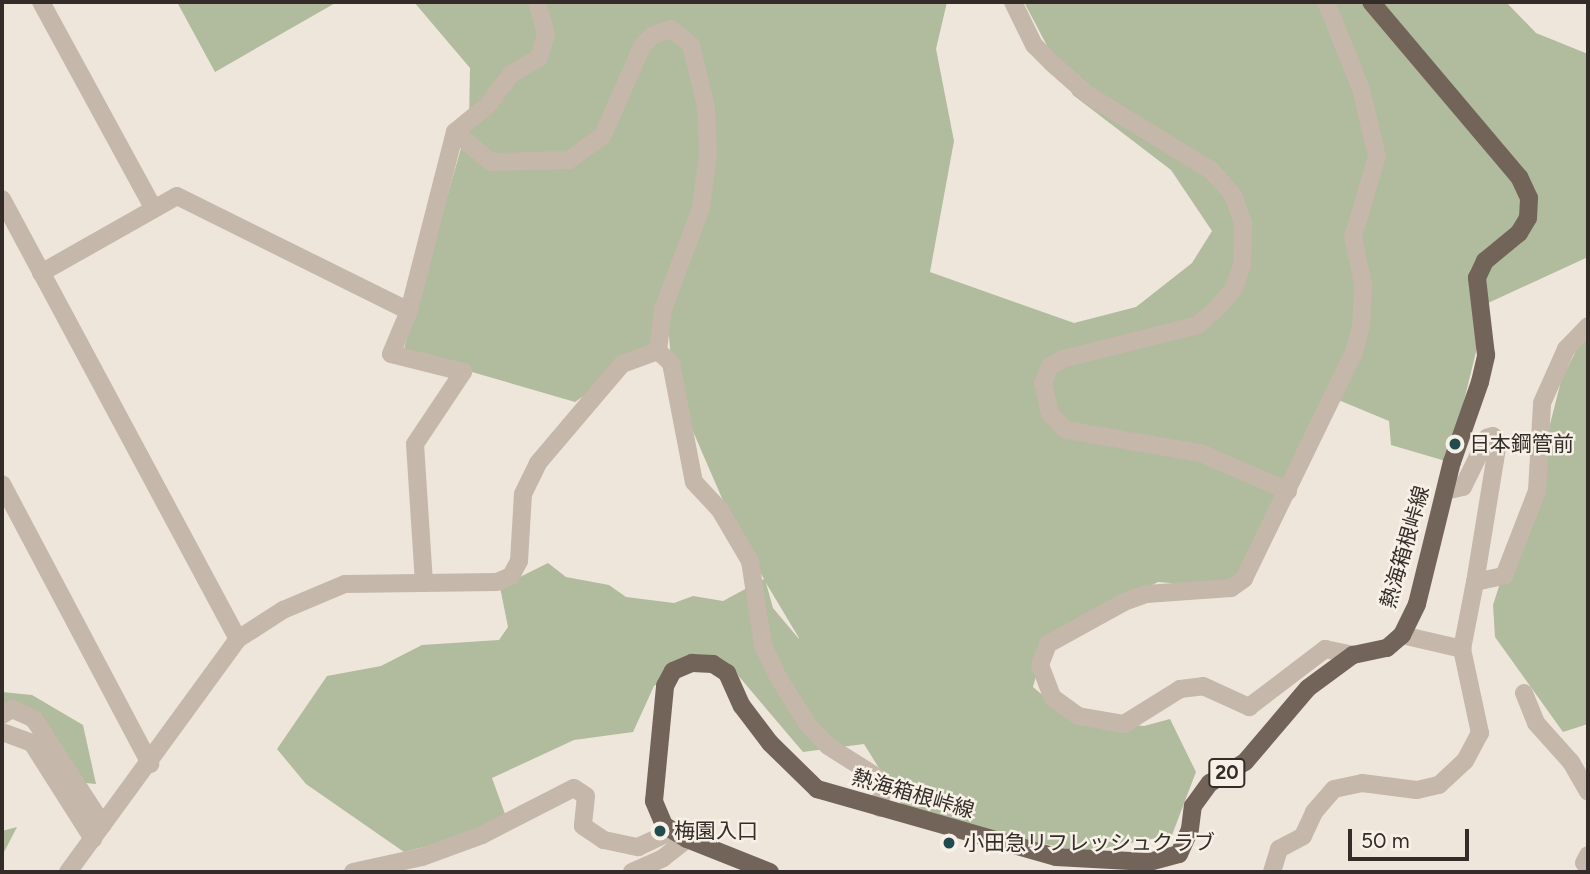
<!DOCTYPE html>
<meta charset="utf-8">
<style>
body{margin:0}
#map{position:relative;width:1590px;height:874px;overflow:hidden;background:#eee6db;font-family:Figtree,"Noto Sans JP",sans-serif}
div>[style]{position:absolute}
[style*='--x']{left:calc(var(--x)*1px);top:calc(var(--y)*1px);width:calc(var(--w)*1px);rotate:calc(var(--a)*1deg)}
.green>*{inset:0;background:#b0bc9d}
.minor>*{height:18px;margin:-9px;padding:0 9px;transform-origin:9px;border-radius:9px;background:#c5b7a9}
.major>*{height:18px;margin:-9px;padding:0 9px;transform-origin:9px;border-radius:9px;background:#73645a}
.dots>*{width:19px;height:19px;translate:-50% -50%;box-sizing:border-box;border:4px solid #f7f0e7;border-radius:50%}
span{translate:-50% -50%;white-space:nowrap;text-align:center;line-height:1.15;-webkit-text-stroke:5px #f7f0e7;paint-order:stroke}
.shield-label span{padding:2px 5px;background:#f7f0e7;border:2px solid;border-radius:5px;-webkit-text-stroke-width:0}
.shield-label{font-size:19px;color:#332c28;font-weight:700}
.poi-label{font-size:21px;color:#332c28}
.left{translate:0 -50%;text-align:left}
.street-label{font-size:21px;color:#332c28}
.frame{position:absolute;inset:0;border:4px solid #332c28;pointer-events:none}
.scale{position:absolute;left:1348px;top:829px;width:121px;height:32px;box-sizing:border-box;border:4px solid #332c28;border-top:0;padding-left:9px;font-size:21px;line-height:24px;white-space:nowrap;color:#332c28;-webkit-text-stroke:5px #f7f0e7;paint-order:stroke}
</style>
<div id="map">
<div class="green">
<div style="clip-path:polygon(177px 2px,337px 2px,215px 72px)"></div>
<div style="clip-path:polygon(evenodd,414px 2px,947px 2px,936px 49px,954px 141px,930px 272px,1074px 323px,1136px 307px,1192px 263px,1212px 231px,1171px 170px,1073px 95px,1024px 2px,1506px 2px,1536px 33px,1588px 54px,1588px 257px,1488px 303px,1449px 462px,1391px 445px,1389px 421px,1324px 394px,1231px 588px,1158px 582px,1045px 643px,1033px 687px,1070px 718px,1144px 726px,1170px 719px,1196px 772px,1172px 835px,1085px 852px,1015px 838px,902px 805px,864px 744px,803px 752px,736px 673px,686px 665px,654px 686px,633px 732px,574px 740px,492px 778px,509px 825px,404px 852px,306px 784px,277px 749px,327px 676px,381px 666px,422px 645px,499px 640px,508px 627px,500px 587px,548px 563px,566px 577px,609px 585px,626px 597px,674px 603px,693px 596px,723px 601px,764px 579px,737px 533px,673px 385px,669px 336px,575px 402px,403px 352px,469px 120px,470px 68px,414px 2px,766px 583px,799px 638px,799px 639px,773px 608px,766px 583px)"></div>
<div style="clip-path:polygon(1588px 326px,1588px 724px,1563px 732px,1495px 637px,1493px 605px,1546px 440px,1561px 381px)"></div>
<div style="clip-path:polygon(2px 692px,32px 695px,83px 725px,96px 784px,75px 782px,13px 709px,2px 720px)"></div>
<div style="clip-path:polygon(17px 827px,2px 856px,2px 831px)"></div>
</div>
<div class="minor">
<div style="--x:41;--y:2;--w:234;--a:61.4"></div>
<div style="--x:1013;--y:2;--w:48;--a:64"></div>
<div style="--x:1034;--y:45;--w:25;--a:45"></div>
<div style="--x:1052;--y:63;--w:48;--a:41.6"></div>
<div style="--x:1088;--y:95;--w:145;--a:31.5"></div>
<div style="--x:1212;--y:171;--w:32;--a:49"></div>
<div style="--x:1233;--y:195;--w:29;--a:70"></div>
<div style="--x:1243;--y:222;--w:43;--a:91.3"></div>
<div style="--x:1242;--y:265;--w:24;--a:109"></div>
<div style="--x:1234;--y:288;--w:26;--a:130"></div>
<div style="--x:1217;--y:308;--w:25;--a:138"></div>
<div style="--x:1198;--y:325;--w:139;--a:165.9"></div>
<div style="--x:1063;--y:359;--w:15;--a:152"></div>
<div style="--x:1050;--y:366;--w:18;--a:112"></div>
<div style="--x:1043;--y:383;--w:32;--a:77"></div>
<div style="--x:1050;--y:414;--w:23;--a:45"></div>
<div style="--x:1066;--y:430;--w:137;--a:9.7"></div>
<div style="--x:1201;--y:453;--w:95;--a:23.6"></div>
<div style="--x:1326;--y:2;--w:94;--a:68.1"></div>
<div style="--x:1361;--y:89;--w:69;--a:76.6"></div>
<div style="--x:1377;--y:156;--w:84;--a:106.5"></div>
<div style="--x:1353;--y:237;--w:48;--a:78"></div>
<div style="--x:1363;--y:284;--w:42;--a:92.7"></div>
<div style="--x:1361;--y:326;--w:27;--a:105"></div>
<div style="--x:1354;--y:352;--w:252;--a:115.9"></div>
<div style="--x:1244;--y:579;--w:16;--a:145"></div>
<div style="--x:1231;--y:588;--w:85;--a:176"></div>
<div style="--x:1146;--y:594;--w:23;--a:160"></div>
<div style="--x:1124;--y:602;--w:87;--a:151.1"></div>
<div style="--x:1048;--y:644;--w:22;--a:111"></div>
<div style="--x:1040;--y:665;--w:34;--a:69"></div>
<div style="--x:1052;--y:697;--w:32;--a:36"></div>
<div style="--x:1078;--y:716;--w:47;--a:9.9"></div>
<div style="--x:1124;--y:724;--w:66;--a:-32"></div>
<div style="--x:1180;--y:689;--w:23;--a:-7"></div>
<div style="--x:1203;--y:686;--w:51;--a:24.5"></div>
<div style="--x:1249;--y:707;--w:96;--a:-37.3"></div>
<div style="--x:1325;--y:649;--w:29;--a:12"></div>
<div style="--x:455;--y:132;--w:47;--a:39.8"></div>
<div style="--x:491;--y:162;--w:78;--a:-1.5"></div>
<div style="--x:569;--y:160;--w:42;--a:-36.3"></div>
<div style="--x:603;--y:135;--w:97;--a:-66.3"></div>
<div style="--x:642;--y:46;--w:16;--a:-45"></div>
<div style="--x:653;--y:35;--w:19;--a:-18"></div>
<div style="--x:671;--y:29;--w:26;--a:39"></div>
<div style="--x:691;--y:45;--w:64;--a:76.4"></div>
<div style="--x:706;--y:107;--w:46;--a:87.5"></div>
<div style="--x:708;--y:153;--w:55;--a:97.3"></div>
<div style="--x:701;--y:208;--w:108;--a:110.6"></div>
<div style="--x:663;--y:309;--w:42;--a:96.8"></div>
<div style="--x:2;--y:199;--w:499;--a:61.8"></div>
<div style="--x:41;--y:273;--w:156;--a:-29.5"></div>
<div style="--x:177;--y:196;--w:259;--a:26.4"></div>
<div style="--x:658;--y:351;--w:18;--a:43"></div>
<div style="--x:671;--y:363;--w:121;--a:79.1"></div>
<div style="--x:694;--y:482;--w:38;--a:47"></div>
<div style="--x:720;--y:510;--w:59;--a:59.5"></div>
<div style="--x:750;--y:561;--w:85;--a:81.2"></div>
<div style="--x:763;--y:645;--w:35;--a:65"></div>
<div style="--x:778;--y:677;--w:57;--a:58"></div>
<div style="--x:808;--y:725;--w:29;--a:46"></div>
<div style="--x:828;--y:746;--w:58;--a:32.3"></div>
<div style="--x:877;--y:777;--w:9;--a:58"></div>
<div style="--x:882;--y:785;--w:23;--a:95"></div>
<div style="--x:2;--y:484;--w:317;--a:62.1"></div>
<div style="--x:1445;--y:491;--w:18;--a:-13"></div>
<div style="--x:1463;--y:487;--w:55;--a:-63.9"></div>
<div style="--x:1487;--y:438;--w:6;--a:-18"></div>
<div style="--x:1493;--y:436;--w:8;--a:50"></div>
<div style="--x:1498;--y:442;--w:142;--a:99.3"></div>
<div style="--x:1475;--y:582;--w:30;--a:-12"></div>
<div style="--x:1504;--y:576;--w:91;--a:-68.8"></div>
<div style="--x:1537;--y:491;--w:88;--a:-86.7"></div>
<div style="--x:1542;--y:403;--w:59;--a:-66"></div>
<div style="--x:1566;--y:349;--w:32;--a:-46"></div>
<div style="--x:424;--y:583;--w:139;--a:-93.7"></div>
<div style="--x:415;--y:444;--w:87;--a:-56.3"></div>
<div style="--x:463;--y:372;--w:74;--a:-166"></div>
<div style="--x:391;--y:354;--w:47;--a:-67.3"></div>
<div style="--x:409;--y:311;--w:185;--a:-75.6"></div>
<div style="--x:455;--y:132;--w:44;--a:-39.5"></div>
<div style="--x:489;--y:104;--w:37;--a:-54"></div>
<div style="--x:511;--y:74;--w:32;--a:-30"></div>
<div style="--x:539;--y:58;--w:25;--a:-74"></div>
<div style="--x:546;--y:34;--w:33;--a:-106"></div>
<div style="--x:1402;--y:635;--w:62;--a:13.1"></div>
<div style="--x:1462;--y:649;--w:68;--a:-79"></div>
<div style="--x:1524;--y:693;--w:32;--a:68"></div>
<div style="--x:1536;--y:723;--w:52;--a:48.1"></div>
<div style="--x:1571;--y:762;--w:34;--a:60"></div>
<div style="--x:2;--y:715;--w:12;--a:-31"></div>
<div style="--x:12;--y:709;--w:24;--a:24"></div>
<div style="--x:34;--y:719;--w:126;--a:56.9"></div>
<div style="--x:2;--y:732;--w:32;--a:20"></div>
<div style="--x:32;--y:743;--w:114;--a:57.6"></div>
<div style="--x:1584;--y:863;--w:9;--a:-63"></div>
<div style="--x:68;--y:872;--w:288;--a:-53.9"></div>
<div style="--x:238;--y:639;--w:54;--a:-32.8"></div>
<div style="--x:283;--y:610;--w:67;--a:-22.8"></div>
<div style="--x:345;--y:584;--w:152;--a:-0.8"></div>
<div style="--x:497;--y:582;--w:15;--a:-23"></div>
<div style="--x:511;--y:576;--w:17;--a:-62"></div>
<div style="--x:519;--y:561;--w:67;--a:-86.6"></div>
<div style="--x:523;--y:494;--w:34;--a:-64"></div>
<div style="--x:538;--y:463;--w:130;--a:-49.7"></div>
<div style="--x:622;--y:364;--w:38;--a:-20"></div>
<div style="--x:353;--y:872;--w:71;--a:-12.3"></div>
<div style="--x:422;--y:857;--w:64;--a:-20.1"></div>
<div style="--x:482;--y:835;--w:103;--a:-27.1"></div>
<div style="--x:574;--y:788;--w:14;--a:34"></div>
<div style="--x:586;--y:796;--w:30;--a:96"></div>
<div style="--x:583;--y:826;--w:25;--a:34"></div>
<div style="--x:604;--y:840;--w:35;--a:12"></div>
<div style="--x:638;--y:847;--w:38;--a:-25"></div>
<div style="--x:632;--y:872;--w:34;--a:-24"></div>
<div style="--x:663;--y:858;--w:31;--a:-38"></div>
<div style="--x:1272;--y:872;--w:24;--a:-73"></div>
<div style="--x:1279;--y:849;--w:27;--a:-28"></div>
<div style="--x:1303;--y:836;--w:26;--a:-65"></div>
<div style="--x:1314;--y:812;--w:30;--a:-49"></div>
<div style="--x:1334;--y:789;--w:29;--a:-12"></div>
<div style="--x:1362;--y:783;--w:55;--a:7.3"></div>
<div style="--x:1417;--y:790;--w:23;--a:-13"></div>
<div style="--x:1439;--y:785;--w:35;--a:-43"></div>
<div style="--x:1465;--y:761;--w:32;--a:-62"></div>
<div style="--x:1480;--y:733;--w:86;--a:-102.1"></div>
</div>
<div class="major">
<div style="--x:770;--y:872;--w:89;--a:-158.3"></div>
<div style="--x:687;--y:839;--w:27;--a:-149"></div>
<div style="--x:664;--y:825;--w:26;--a:-113"></div>
<div style="--x:654;--y:801;--w:116;--a:-84.5"></div>
<div style="--x:665;--y:686;--w:17;--a:-62"></div>
<div style="--x:673;--y:671;--w:21;--a:-23"></div>
<div style="--x:692;--y:663;--w:21;--a:3"></div>
<div style="--x:713;--y:664;--w:17;--a:33"></div>
<div style="--x:727;--y:673;--w:36;--a:66"></div>
<div style="--x:742;--y:706;--w:46;--a:52.9"></div>
<div style="--x:770;--y:743;--w:66;--a:44.4"></div>
<div style="--x:817;--y:789;--w:248;--a:15.9"></div>
<div style="--x:1056;--y:857;--w:93;--a:3.1"></div>
<div style="--x:1149;--y:862;--w:31;--a:-15"></div>
<div style="--x:1179;--y:854;--w:27;--a:-66"></div>
<div style="--x:1190;--y:829;--w:23;--a:-83"></div>
<div style="--x:1193;--y:806;--w:29;--a:-54"></div>
<div style="--x:1210;--y:783;--w:41;--a:-31"></div>
<div style="--x:1245;--y:762;--w:97;--a:-49.6"></div>
<div style="--x:1308;--y:688;--w:56;--a:-36.3"></div>
<div style="--x:1353;--y:655;--w:35;--a:-12"></div>
<div style="--x:1387;--y:648;--w:20;--a:-41"></div>
<div style="--x:1402;--y:635;--w:34;--a:-64"></div>
<div style="--x:1417;--y:604;--w:146;--a:-76.2"></div>
<div style="--x:1452;--y:462;--w:85;--a:-70.7"></div>
<div style="--x:1480;--y:382;--w:28;--a:-77"></div>
<div style="--x:1486;--y:355;--w:78;--a:-96.7"></div>
<div style="--x:1477;--y:278;--w:19;--a:-65"></div>
<div style="--x:1485;--y:261;--w:44;--a:-39.5"></div>
<div style="--x:1519;--y:233;--w:17;--a:-59"></div>
<div style="--x:1528;--y:218;--w:20;--a:-87"></div>
<div style="--x:1529;--y:198;--w:23;--a:-115"></div>
<div style="--x:1519;--y:177;--w:229;--a:-130.2"></div>
</div>
<div class="dots">
<div style="left:1455px;top:444px;background:#224b50"></div>
<div style="left:660px;top:831px;background:#224b50"></div>
<div style="left:949px;top:843px;background:#224b50"></div>
</div>
<div class="shield-label">
<span style="left:1227px;top:773px">20</span>
</div>
<div class="poi-label">
<span class="left" style="left:1469px;top:444px">日本鋼管前</span>
<span class="left" style="left:674px;top:831px">梅園入口</span>
<span class="left" style="left:963px;top:843px">小田急リフレッシュクラブ</span>
</div>
<div class="street-label">
<span style="left:1405px;top:547px;rotate:-74deg">熱海箱根峠線</span>
<span style="left:913px;top:794px;rotate:16deg">熱海箱根峠線</span>
</div>
<div class="frame"></div>
<div class="scale">50 m</div>
</div>
